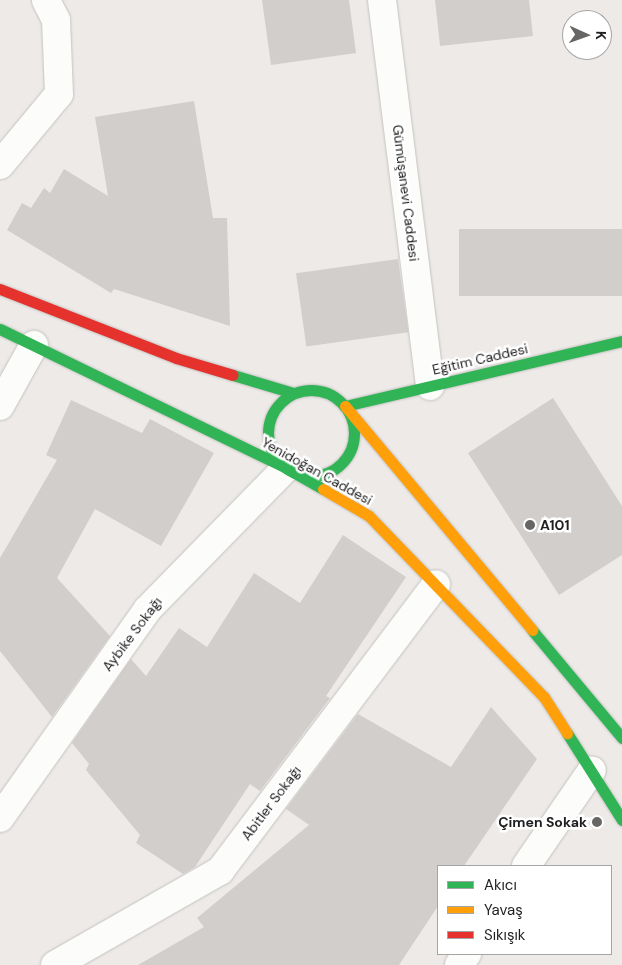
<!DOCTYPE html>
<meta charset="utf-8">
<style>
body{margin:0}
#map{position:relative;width:622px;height:965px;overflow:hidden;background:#edeae7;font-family:"DM Sans",sans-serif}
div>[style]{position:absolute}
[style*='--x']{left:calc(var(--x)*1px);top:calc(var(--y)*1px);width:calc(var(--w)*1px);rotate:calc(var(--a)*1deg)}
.building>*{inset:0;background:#d2cecc;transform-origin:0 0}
.roads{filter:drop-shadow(0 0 1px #c4c3c2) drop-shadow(0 0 1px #c4c3c2)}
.street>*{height:28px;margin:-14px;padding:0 14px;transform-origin:14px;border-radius:14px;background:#fcfcfb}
.fast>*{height:11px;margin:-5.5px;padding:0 5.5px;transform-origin:5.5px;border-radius:5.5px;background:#30b455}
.fast>.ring{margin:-5.5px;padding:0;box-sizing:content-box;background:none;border:11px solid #30b455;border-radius:50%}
.slow>*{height:11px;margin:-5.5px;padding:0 5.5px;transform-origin:5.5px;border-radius:5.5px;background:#ff9f0a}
.jam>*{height:11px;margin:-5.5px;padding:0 5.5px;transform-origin:5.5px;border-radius:5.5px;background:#e5322d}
.dots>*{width:14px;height:14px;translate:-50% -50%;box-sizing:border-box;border:2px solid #fff;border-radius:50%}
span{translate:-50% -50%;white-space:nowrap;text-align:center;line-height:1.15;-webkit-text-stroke:5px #fff;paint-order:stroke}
.street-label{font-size:14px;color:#1f1f1f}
.poi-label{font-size:14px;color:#1f1f1f;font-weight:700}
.left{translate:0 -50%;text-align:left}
.right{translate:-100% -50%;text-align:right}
.legend{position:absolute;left:437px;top:865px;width:175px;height:90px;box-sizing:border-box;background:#fff;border:1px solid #a5a5a5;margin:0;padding:6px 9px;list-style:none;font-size:15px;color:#1f1f1f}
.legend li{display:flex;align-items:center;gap:10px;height:25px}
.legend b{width:25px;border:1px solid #a5a5a5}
.north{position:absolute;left:562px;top:10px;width:50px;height:50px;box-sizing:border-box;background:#fff;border:1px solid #a5a5a5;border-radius:50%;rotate:92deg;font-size:14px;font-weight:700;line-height:20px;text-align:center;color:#1f1f1f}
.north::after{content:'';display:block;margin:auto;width:18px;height:22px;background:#676665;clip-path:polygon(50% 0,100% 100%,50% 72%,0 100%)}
</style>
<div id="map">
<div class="building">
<div style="clip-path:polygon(262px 0,349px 0,356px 53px,271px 65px)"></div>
<div style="clip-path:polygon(435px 0,529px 0,533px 36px,440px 46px)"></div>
<div style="clip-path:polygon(194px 101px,213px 218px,227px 218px,230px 326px,114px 289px,111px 293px,7px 230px,22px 203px,31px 208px,44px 188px,50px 193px,64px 169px,108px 196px,95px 117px)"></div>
<div style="left:622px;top:229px;width:67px;height:163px;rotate:90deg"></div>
<div style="left:398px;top:259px;width:74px;height:103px;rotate:82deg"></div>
<div style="clip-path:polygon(553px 398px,622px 506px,622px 555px,559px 595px,468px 453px)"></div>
<div style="clip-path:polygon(71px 400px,142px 433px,150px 419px,214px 453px,161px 546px,95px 509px,57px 578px,110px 636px,52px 717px,0 651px,0 558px,57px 460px,46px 455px)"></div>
<div style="clip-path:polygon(343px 535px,406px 577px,326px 696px,330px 698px,260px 791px,250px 784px,195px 867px,183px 874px,136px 843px,140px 835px,86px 770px,89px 764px,72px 743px,131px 659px,146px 676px,179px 628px,207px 647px,254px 573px,300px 603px)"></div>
<div style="clip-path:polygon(491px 707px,537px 759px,464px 866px,438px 866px,438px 906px,399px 965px,138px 965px,204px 927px,197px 918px,309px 825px,286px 809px,358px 714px,451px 767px)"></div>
</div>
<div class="roads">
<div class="street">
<div style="--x:382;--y:0;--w:389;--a:82.9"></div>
<div style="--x:0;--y:165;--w:92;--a:-50.3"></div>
<div style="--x:59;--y:94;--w:74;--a:-92.3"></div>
<div style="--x:56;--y:20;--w:22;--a:-117"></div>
<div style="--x:0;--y:406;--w:70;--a:-60.9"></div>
<div style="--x:0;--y:818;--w:255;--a:-54.7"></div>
<div style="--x:147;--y:610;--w:199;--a:-45.6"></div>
<div style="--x:526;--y:866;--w:116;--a:-55.5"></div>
<div style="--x:55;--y:965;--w:190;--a:-29.7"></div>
<div style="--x:220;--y:871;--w:359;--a:-53"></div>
<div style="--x:459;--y:965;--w:14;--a:-54"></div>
</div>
<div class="fast">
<div style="--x:0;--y:329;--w:318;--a:25.9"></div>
<div style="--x:286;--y:468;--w:43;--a:29.6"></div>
<div style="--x:233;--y:375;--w:63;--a:16.7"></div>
<div class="ring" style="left:268px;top:390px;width:75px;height:75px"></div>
<div style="--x:345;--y:406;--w:285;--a:-13.2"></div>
<div style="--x:532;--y:630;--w:141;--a:50.2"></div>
<div style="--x:567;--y:733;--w:103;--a:57.7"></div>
</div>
<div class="slow">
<div style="--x:345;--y:406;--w:292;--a:50.1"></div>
<div style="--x:323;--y:489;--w:53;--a:30.4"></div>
<div style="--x:369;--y:516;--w:252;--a:46"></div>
<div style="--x:544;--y:697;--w:43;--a:57.4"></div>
</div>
<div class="jam">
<div style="--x:0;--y:289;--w:189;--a:21.4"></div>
<div style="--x:176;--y:358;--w:59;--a:16.6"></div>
</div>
</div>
<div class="dots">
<div style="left:530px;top:525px;background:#676665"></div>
<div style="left:597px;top:822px;background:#676665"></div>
</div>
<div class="street-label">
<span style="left:406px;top:193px;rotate:83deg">Gümüşanevi Caddesi</span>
<span style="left:480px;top:359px;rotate:-13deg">Eğitim Caddesi</span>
<span style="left:317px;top:471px;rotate:29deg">Yenidoğan Caddesi</span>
<span style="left:132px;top:634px;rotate:-53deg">Aybike Sokağı</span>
<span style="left:271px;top:803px;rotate:-53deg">Abitler Sokağı</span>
</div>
<div class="poi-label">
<span class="left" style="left:540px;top:525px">A101</span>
<span class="right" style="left:587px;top:822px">Çimen Sokak</span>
</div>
<ul class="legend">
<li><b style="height:6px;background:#30b455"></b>Akıcı</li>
<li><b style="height:6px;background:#ff9f0a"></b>Yavaş</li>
<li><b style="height:6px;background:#e5322d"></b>Sıkışık</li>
</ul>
<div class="north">K</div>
</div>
